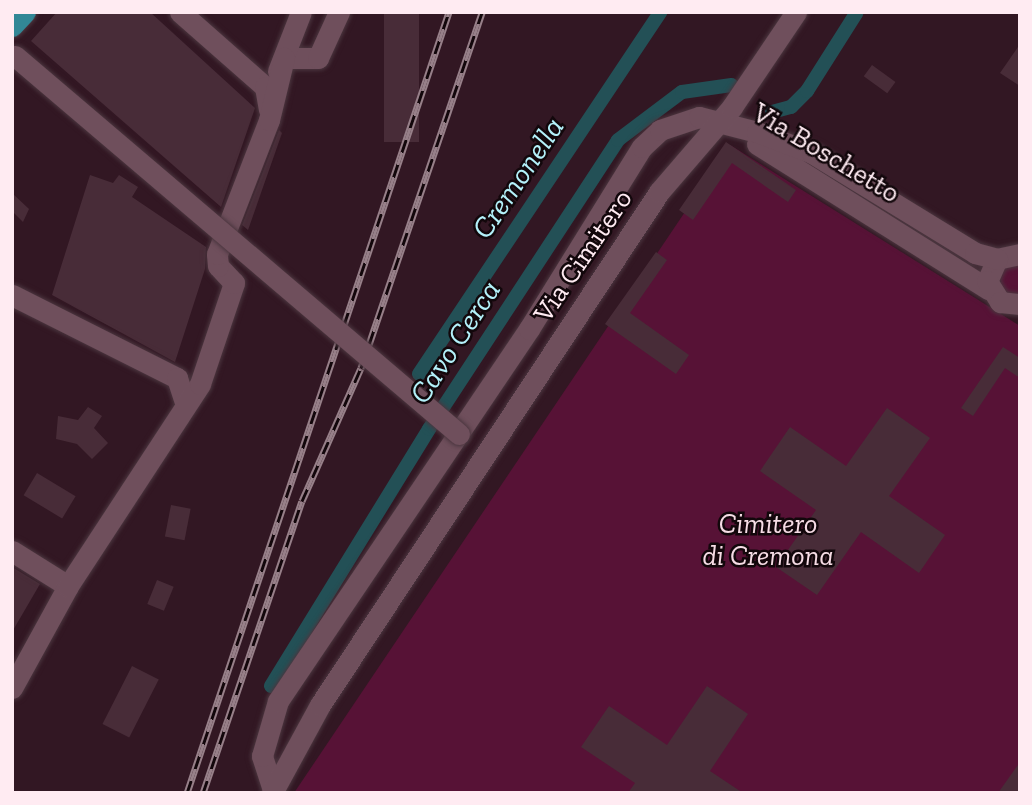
<!DOCTYPE html>
<style>
body{margin:0}
#map{position:relative;width:1032px;height:805px;overflow:hidden;background:#321723;font-family:"Zilla Slab",serif}
div>[style]{position:absolute}
[style*='--x']{left:calc(var(--x)*1px);top:calc(var(--y)*1px);width:calc(var(--w)*1px);rotate:calc(var(--a)*1deg)}
.green>*{inset:0;background:#571236}
.canal>*{height:14px;margin:-7px;padding:0 7px;transform-origin:7px;border-radius:7px;background:#235056}
.building>*{inset:0;background:#482c38;transform-origin:0 0}
.roads{filter:drop-shadow(0 0 2px #4b363f) drop-shadow(0 0 2px #4b363f)}
.minor>*{height:21px;margin:-10.5px;padding:0 10.5px;transform-origin:10.5px;border-radius:10.5px;background:#6f4f5c}
.major>*{height:21px;margin:-10.5px;padding:0 10.5px;transform-origin:10.5px;border-radius:10.5px;background:#328796}
.rail>*{height:7px;margin-top:-3.5px;transform-origin:0;background:repeating-linear-gradient(90deg,#12070b 0 13px,#978089 0 26px);box-sizing:border-box;border-block:2px solid #978089}
.bridges{filter:drop-shadow(0 0 2px #4b363f) drop-shadow(0 0 2px #4b363f)}
.minor-bridge>*{height:21px;margin:-10.5px;padding:0 10.5px;transform-origin:10.5px;border-radius:10.5px;background:#6f4f5c}
span{translate:-50% -50%;white-space:nowrap;text-align:center;line-height:1.15;-webkit-text-stroke:5px #12070b;paint-order:stroke}
.street-label{font-size:28px;color:#ffebf2}
.park-label{font-size:28px;color:#f6dce5;font-style:italic}
.water-label{font-size:30px;color:#b4f1fa;font-style:italic}
.frame{position:absolute;inset:0;border:14px solid #ffebf2;pointer-events:none}
</style>
<div id="map">
<div class="green">
<div style="clip-path:polygon(730px 145px,1020px 326px,1020px 793px,294px 793px)"></div>
<div style="clip-path:polygon(1020px 263px,1020px 295px,1003px 295px,998px 269px)"></div>
</div>
<div class="canal">
<div style="--x:772;--y:112;--w:20;--a:-15"></div>
<div style="--x:791;--y:107;--w:23;--a:-45"></div>
<div style="--x:807;--y:91;--w:93;--a:-57.7"></div>
<div style="--x:419;--y:374;--w:435;--a:-56.3"></div>
<div style="--x:271;--y:686;--w:302;--a:-58.4"></div>
<div style="--x:429;--y:429;--w:345;--a:-56.8"></div>
<div style="--x:618;--y:140;--w:80;--a:-36.9"></div>
<div style="--x:682;--y:92;--w:50;--a:-8"></div>
</div>
<div class="building">
<div style="clip-path:polygon(57px 12px,150px 12px,255px 108px,221px 207px,31px 41px)"></div>
<div style="left:384px;top:12px;width:35px;height:130px"></div>
<div style="clip-path:polygon(1020px 44px,1020px 86px,1000px 73px)"></div>
<div style="left:872px;top:65px;width:29px;height:14px;rotate:36deg"></div>
<div style="clip-path:polygon(279px 130px,282px 133px,248px 230px,242px 225px)"></div>
<div style="clip-path:polygon(726px 142px,796px 190px,788px 202px,732px 163px,693px 220px,679px 210px)"></div>
<div style="clip-path:polygon(90px 175px,113px 183px,119px 175px,138px 187px,132px 197px,206px 247px,205px 269px,175px 362px,52px 295px)"></div>
<div style="clip-path:polygon(12px 193px,29px 209px,23px 222px,12px 211px)"></div>
<div style="clip-path:polygon(656px 252px,667px 260px,630px 313px,689px 355px,676px 374px,605px 324px)"></div>
<div style="clip-path:polygon(1003px 347px,1020px 358px,1020px 378px,1005px 368px,973px 416px,961px 408px)"></div>
<div style="clip-path:polygon(88px 407px,102px 416px,94px 428px,108px 443px,92px 459px,77px 444px,56px 439px,58px 416px,78px 420px)"></div>
<div style="clip-path:polygon(887px 408px,930px 438px,889px 496px,945px 535px,919px 573px,861px 532px,817px 595px,776px 567px,816px 510px,760px 471px,790px 427px,846px 466px)"></div>
<div style="left:37px;top:473px;width:45px;height:26px;rotate:31deg"></div>
<div style="left:171px;top:505px;width:20px;height:32px;rotate:11deg"></div>
<div style="clip-path:polygon(12px 567px,40px 584px,12px 632px)"></div>
<div style="left:157px;top:580px;width:18px;height:26px;rotate:22deg"></div>
<div style="left:132px;top:666px;width:30px;height:65px;rotate:27deg"></div>
<div style="clip-path:polygon(707px 686px,748px 714px,710px 771px,743px 793px,628px 793px,635px 783px,581px 747px,609px 706px,667px 745px)"></div>
<div style="clip-path:polygon(1020px 762px,1020px 793px,998px 793px)"></div>
</div>
<div class="roads">
<div class="minor">
<div style="--x:180;--y:12;--w:113;--a:41.4"></div>
<div style="--x:265;--y:87;--w:23;--a:80"></div>
<div style="--x:284;--y:58;--w:34;--a:0"></div>
<div style="--x:318;--y:58;--w:51;--a:-65.5"></div>
<div style="--x:278;--y:71;--w:63;--a:-68.7"></div>
<div style="--x:757;--y:144;--w:273;--a:32.1"></div>
<div style="--x:1020;--y:254;--w:24;--a:168"></div>
<div style="--x:997;--y:259;--w:24;--a:114"></div>
<div style="--x:987;--y:281;--w:25;--a:58"></div>
<div style="--x:1000;--y:302;--w:20;--a:6"></div>
<div style="--x:12;--y:295;--w:185;--a:26.7"></div>
<div style="--x:177;--y:378;--w:23;--a:72"></div>
<div style="--x:12;--y:551;--w:66;--a:32"></div>
<div style="--x:12;--y:688;--w:116;--a:-61.2"></div>
<div style="--x:68;--y:586;--w:241;--a:-56.8"></div>
<div style="--x:200;--y:384;--w:107;--a:-71.4"></div>
<div style="--x:234;--y:283;--w:23;--a:-133"></div>
<div style="--x:218;--y:266;--w:12;--a:-95"></div>
<div style="--x:217;--y:254;--w:144;--a:-68.8"></div>
<div style="--x:269;--y:120;--w:64;--a:-76.4"></div>
<div style="--x:273;--y:790;--w:36;--a:-108"></div>
<div style="--x:262;--y:756;--w:57;--a:-73.8"></div>
<div style="--x:278;--y:701;--w:449;--a:-56"></div>
<div style="--x:529;--y:329;--w:214;--a:-58.2"></div>
<div style="--x:642;--y:147;--w:25;--a:-43"></div>
<div style="--x:660;--y:130;--w:41;--a:-18.4"></div>
<div style="--x:699;--y:117;--w:60;--a:14.5"></div>
<div style="--x:757;--y:132;--w:59;--a:20.9"></div>
<div style="--x:812;--y:153;--w:191;--a:31.5"></div>
<div style="--x:975;--y:253;--w:23;--a:15"></div>
<div style="--x:272;--y:793;--w:100;--a:-61.4"></div>
<div style="--x:320;--y:705;--w:615;--a:-56.54"></div>
<div style="--x:659;--y:192;--w:112;--a:-49.3"></div>
<div style="--x:732;--y:107;--w:115;--a:-56"></div>
</div>
<div class="major">
<div style="--x:12;--y:26;--w:19;--a:-47"></div>
</div>
</div>
<div class="rail">
<div style="--x:187;--y:793;--w:824;--a:-71.46"></div>
<div style="--x:203;--y:793;--w:308;--a:-71.3"></div>
<div style="--x:302;--y:501;--w:145;--a:-66.1"></div>
<div style="--x:361;--y:368;--w:376;--a:-71.2"></div>
</div>
<div class="bridges">
<div class="minor-bridge">
<div style="--x:15;--y:56;--w:583;--a:40.41"></div>
</div>
</div>
<div class="street-label">
<span style="left:826px;top:153px;rotate:31deg">Via Boschetto</span>
<span style="left:583px;top:256px;rotate:-56deg">Via Cimitero</span>
</div>
<div class="park-label">
<span style="left:768px;top:540px">Cimitero<br>di Cremona</span>
</div>
<div class="water-label">
<span style="left:518px;top:178px;rotate:-56deg">Cremonella</span>
<span style="left:455px;top:342px;rotate:-57deg">Cavo Cerca</span>
</div>
<div class="frame"></div>
</div>
